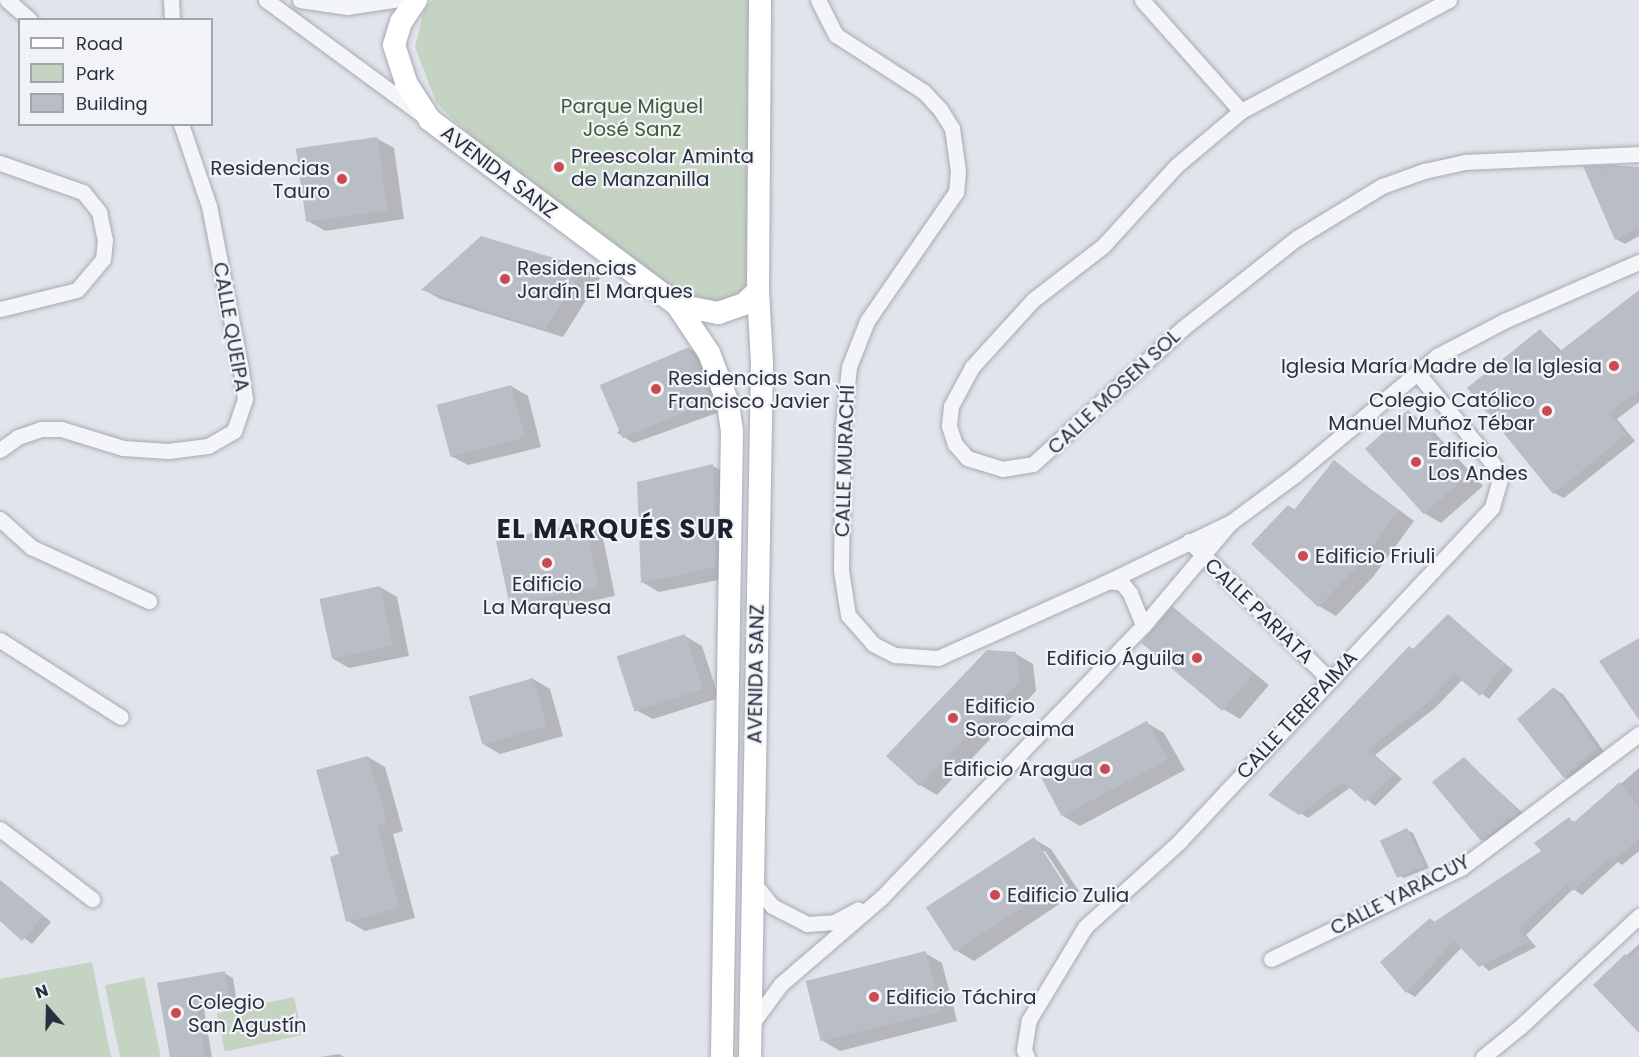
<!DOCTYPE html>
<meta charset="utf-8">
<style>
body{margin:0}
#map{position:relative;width:1639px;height:1057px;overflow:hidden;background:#e1e4ea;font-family:Poppins,sans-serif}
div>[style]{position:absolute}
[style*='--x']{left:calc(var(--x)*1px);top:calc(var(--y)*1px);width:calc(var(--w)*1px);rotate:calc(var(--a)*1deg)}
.green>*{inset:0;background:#c5d3c3;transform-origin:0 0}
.shadow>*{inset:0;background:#0003}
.building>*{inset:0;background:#b9bdc6;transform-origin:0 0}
.roads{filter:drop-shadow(0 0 2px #a6aab4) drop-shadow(0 0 2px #a6aab4)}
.street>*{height:15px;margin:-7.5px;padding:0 7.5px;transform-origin:7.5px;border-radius:7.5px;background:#f4f5f8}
.secondary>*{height:22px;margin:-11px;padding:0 11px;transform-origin:11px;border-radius:11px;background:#fff}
.dots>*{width:16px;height:16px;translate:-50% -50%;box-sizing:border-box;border:3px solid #f1f3f7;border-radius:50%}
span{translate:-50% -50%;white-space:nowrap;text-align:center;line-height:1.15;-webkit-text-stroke:4.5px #f1f3f7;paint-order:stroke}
.park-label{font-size:20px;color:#3b5d37}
.poi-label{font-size:20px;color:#2a3041}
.left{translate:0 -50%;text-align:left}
.right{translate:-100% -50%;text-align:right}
.street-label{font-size:20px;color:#2a3041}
.district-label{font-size:26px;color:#1c2132;font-weight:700;letter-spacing:1.5px}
.legend{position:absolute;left:18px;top:18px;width:195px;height:108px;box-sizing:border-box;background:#f1f3f7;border:2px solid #a1a5ae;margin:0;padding:8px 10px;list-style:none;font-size:18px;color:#2a3041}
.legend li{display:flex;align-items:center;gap:12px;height:30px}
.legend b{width:30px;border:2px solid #a1a5ae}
.north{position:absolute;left:18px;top:979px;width:60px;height:60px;-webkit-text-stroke:4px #f1f3f7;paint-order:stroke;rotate:340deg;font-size:16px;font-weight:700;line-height:24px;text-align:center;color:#2a3041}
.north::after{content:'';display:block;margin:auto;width:21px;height:27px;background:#2a3041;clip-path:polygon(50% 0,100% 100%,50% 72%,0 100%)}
</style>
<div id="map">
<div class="green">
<div style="clip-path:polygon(432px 0,750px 0,752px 287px,744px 301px,691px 303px,540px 196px,446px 113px,436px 102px,415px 47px,424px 10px)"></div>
<div style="clip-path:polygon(92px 962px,111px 1057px,0 1057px,0 979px)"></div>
<div style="left:144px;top:977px;width:82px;height:40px;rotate:78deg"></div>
<div style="left:294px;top:997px;width:39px;height:79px;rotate:78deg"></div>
</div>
<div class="shadow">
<div style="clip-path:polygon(376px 138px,394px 148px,404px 219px,325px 231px,308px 221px)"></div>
<div style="clip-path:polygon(1639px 170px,1639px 236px,1625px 244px,1616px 239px)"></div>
<div style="clip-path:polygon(481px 238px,583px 269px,600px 278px,563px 337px,440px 299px,424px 290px)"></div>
<div style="clip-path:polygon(1639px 291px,1639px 402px,1617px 419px,1635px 441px,1564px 498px,1554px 493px,1540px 330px,1562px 351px)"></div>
<div style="clip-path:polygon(688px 348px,706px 358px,728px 409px,634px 443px,617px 433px)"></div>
<div style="clip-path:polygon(511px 386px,528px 396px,541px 447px,468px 465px,451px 456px)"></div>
<div style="clip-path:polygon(1408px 412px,1425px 422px,1483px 486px,1441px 523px,1424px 513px,1367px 449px)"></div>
<div style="clip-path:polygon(1334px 462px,1414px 521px,1373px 577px,1336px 616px,1319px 606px,1253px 544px,1289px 506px,1295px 510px)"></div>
<div style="clip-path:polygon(713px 466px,730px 475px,733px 577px,659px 592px,642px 582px,638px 483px)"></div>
<div style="clip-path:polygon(585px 523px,602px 533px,615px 596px,528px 614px,511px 604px)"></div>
<div style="clip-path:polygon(380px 587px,397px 597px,409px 656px,349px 668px,332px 658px)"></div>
<div style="clip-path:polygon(1173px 608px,1269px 685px,1240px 719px,1223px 709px)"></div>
<div style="clip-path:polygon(1448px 616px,1513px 670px,1489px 699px,1463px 679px,1435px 708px,1375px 755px,1402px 779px,1375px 806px,1351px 787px,1308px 818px,1300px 813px,1414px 651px)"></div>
<div style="clip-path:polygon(685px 636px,702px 646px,719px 698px,653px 719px,636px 710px)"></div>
<div style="clip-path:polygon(1016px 654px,1033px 664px,1036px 691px,937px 795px,920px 785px,889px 756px)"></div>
<div style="clip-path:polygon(533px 679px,550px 689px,563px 736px,500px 754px,483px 744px)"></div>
<div style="clip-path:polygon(1554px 689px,1563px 694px,1605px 753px,1573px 782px,1565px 777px)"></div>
<div style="clip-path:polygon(1147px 723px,1164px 733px,1185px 770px,1080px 826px,1063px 816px)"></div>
<div style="clip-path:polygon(368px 757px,385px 767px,403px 831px,393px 834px,415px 918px,365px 931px,348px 921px,341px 855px)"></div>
<div style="clip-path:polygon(1464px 759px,1527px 817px,1491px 844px,1482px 839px)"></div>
<div style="clip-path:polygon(1639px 768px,1639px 851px,1622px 865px,1618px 862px,1582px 895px,1573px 889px,1526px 935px,1536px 947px,1489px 971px,1462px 947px,1415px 997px,1407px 992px,1382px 962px,1430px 919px,1436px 923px,1543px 852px,1569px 819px,1576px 823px)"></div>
<div style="clip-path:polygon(1407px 830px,1413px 833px,1429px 868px,1404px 878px,1398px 875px)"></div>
<div style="clip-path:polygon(evenodd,1034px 839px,1051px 849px,1079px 891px,974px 961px,957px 951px,1034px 839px,1041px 851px,1045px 851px,1068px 886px,1066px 888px,1041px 851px)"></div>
<div style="clip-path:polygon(0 880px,51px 922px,32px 944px,0 919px)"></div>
<div style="clip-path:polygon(1639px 944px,1639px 1029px,1595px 985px)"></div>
<div style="clip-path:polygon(925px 953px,942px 963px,957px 1021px,840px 1051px,823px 1041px)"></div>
<div style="clip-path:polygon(224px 973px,233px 978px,237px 1003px,204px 1009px,212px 1057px,171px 1057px,159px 984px)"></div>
<div style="clip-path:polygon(339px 1054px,344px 1057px,320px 1057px)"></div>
</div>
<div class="building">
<div style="left:377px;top:137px;width:74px;height:82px;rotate:82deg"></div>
<div style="clip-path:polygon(1615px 165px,1639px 167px,1639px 227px,1615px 240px,1583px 166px)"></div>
<div style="clip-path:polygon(481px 236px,584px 267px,545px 329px,421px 290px)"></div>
<div style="clip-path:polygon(1639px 290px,1639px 390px,1609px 413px,1626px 435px,1553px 494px,1467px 388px,1540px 329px,1559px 352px)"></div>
<div style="left:689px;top:347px;width:58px;height:97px;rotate:67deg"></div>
<div style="left:511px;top:385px;width:54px;height:77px;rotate:75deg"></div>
<div style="left:1408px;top:410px;width:88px;height:58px;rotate:48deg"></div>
<div style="clip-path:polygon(1334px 460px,1398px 511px,1356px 568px,1318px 607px,1251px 544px,1288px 505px,1294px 510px)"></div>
<div style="clip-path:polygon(713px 464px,716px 567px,641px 583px,637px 482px)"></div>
<div style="left:585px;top:522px;width:66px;height:91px;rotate:78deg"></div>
<div style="left:380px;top:586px;width:61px;height:62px;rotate:78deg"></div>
<div style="left:1172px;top:606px;width:106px;height:48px;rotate:40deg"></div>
<div style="clip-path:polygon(1448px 614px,1505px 664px,1480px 696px,1454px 674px,1426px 704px,1368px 750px,1395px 774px,1365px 802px,1343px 782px,1299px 815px,1268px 795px,1409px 646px,1413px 649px)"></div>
<div style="left:685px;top:634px;width:58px;height:72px;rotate:72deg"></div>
<div style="clip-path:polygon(1639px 638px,1639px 720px,1599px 661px)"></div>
<div style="clip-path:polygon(987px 650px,1016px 652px,1020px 681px,919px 786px,886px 756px)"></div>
<div style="left:533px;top:678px;width:50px;height:67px;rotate:74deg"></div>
<div style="clip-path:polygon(1554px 687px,1597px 748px,1564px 778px,1517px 719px)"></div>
<div style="left:1147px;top:721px;width:44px;height:120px;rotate:62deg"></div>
<div style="clip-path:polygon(368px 756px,387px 822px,377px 825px,399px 908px,346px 922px,330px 857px,339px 854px,316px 770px)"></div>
<div style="clip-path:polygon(1464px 757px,1519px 812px,1481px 841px,1432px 782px)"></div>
<div style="clip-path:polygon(1620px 782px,1639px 808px,1639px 839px,1613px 861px,1610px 857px,1573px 891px,1567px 883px,1518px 929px,1529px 942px,1479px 967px,1454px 941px,1406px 993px,1380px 962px,1430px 918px,1434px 922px,1541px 851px,1534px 843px,1569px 817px,1573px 823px)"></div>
<div style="left:1407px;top:828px;width:41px;height:30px;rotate:65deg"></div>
<div style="left:1034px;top:837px;width:53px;height:129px;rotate:57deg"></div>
<div style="clip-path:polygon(0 880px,43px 916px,22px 941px,0 921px)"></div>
<div style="clip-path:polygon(1639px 949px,1639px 1033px,1593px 985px,1625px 954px,1629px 958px)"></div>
<div style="left:926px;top:951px;width:62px;height:124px;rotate:76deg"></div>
<div style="clip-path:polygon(225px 971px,229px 999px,196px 1004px,205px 1057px,170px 1057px,157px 983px)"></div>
</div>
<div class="roads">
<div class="street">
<div style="--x:7;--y:0;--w:30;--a:41"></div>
<div style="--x:171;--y:0;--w:20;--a:87"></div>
<div style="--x:266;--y:0;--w:192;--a:36.3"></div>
<div style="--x:300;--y:0;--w:48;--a:8.5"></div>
<div style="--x:347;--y:7;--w:48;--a:-8.5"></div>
<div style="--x:818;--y:0;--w:39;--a:63"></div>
<div style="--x:836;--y:35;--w:105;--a:32.9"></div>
<div style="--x:924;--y:92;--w:23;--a:47"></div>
<div style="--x:940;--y:109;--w:22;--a:58"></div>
<div style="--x:952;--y:128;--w:43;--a:82.1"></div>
<div style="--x:958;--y:171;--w:21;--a:95"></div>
<div style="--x:956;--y:192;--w:157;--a:124.6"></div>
<div style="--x:867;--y:321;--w:49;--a:111.4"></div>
<div style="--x:849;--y:367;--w:58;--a:95.9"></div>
<div style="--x:843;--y:425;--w:145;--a:90.8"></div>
<div style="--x:841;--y:570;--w:46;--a:81.2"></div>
<div style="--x:848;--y:615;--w:38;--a:49"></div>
<div style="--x:873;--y:644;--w:25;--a:27"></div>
<div style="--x:895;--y:655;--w:43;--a:4"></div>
<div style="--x:938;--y:658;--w:188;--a:-24.2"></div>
<div style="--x:1109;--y:581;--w:13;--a:9"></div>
<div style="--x:1122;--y:583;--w:13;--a:51"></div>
<div style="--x:1130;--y:593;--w:35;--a:68"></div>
<div style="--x:1142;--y:0;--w:149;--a:48.3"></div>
<div style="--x:1449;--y:0;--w:236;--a:151.9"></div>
<div style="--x:1241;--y:111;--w:85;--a:139.8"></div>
<div style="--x:1176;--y:166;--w:108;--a:132.4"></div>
<div style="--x:1103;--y:246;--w:88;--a:142.4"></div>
<div style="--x:1033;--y:300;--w:91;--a:132.3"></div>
<div style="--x:972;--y:367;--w:44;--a:118.3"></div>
<div style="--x:951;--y:406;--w:20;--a:96"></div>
<div style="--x:949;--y:426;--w:19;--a:72"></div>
<div style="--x:955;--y:444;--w:18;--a:49"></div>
<div style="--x:967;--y:458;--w:37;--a:17"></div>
<div style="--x:1002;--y:469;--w:31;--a:-9"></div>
<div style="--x:1033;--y:464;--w:202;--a:-42.2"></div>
<div style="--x:1183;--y:328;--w:145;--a:-38.3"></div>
<div style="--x:1297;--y:238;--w:100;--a:-31.5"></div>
<div style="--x:1382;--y:186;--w:45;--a:-19.7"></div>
<div style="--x:1424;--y:171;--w:42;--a:-12.4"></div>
<div style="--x:1465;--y:162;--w:174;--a:-2.6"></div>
<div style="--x:0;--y:163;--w:88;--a:19.3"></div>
<div style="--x:83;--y:192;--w:26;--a:51"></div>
<div style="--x:99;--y:212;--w:29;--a:78"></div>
<div style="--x:105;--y:240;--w:19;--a:96"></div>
<div style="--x:103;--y:259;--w:40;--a:130"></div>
<div style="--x:77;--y:290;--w:79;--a:166.1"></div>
<div style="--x:0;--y:450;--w:22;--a:-36"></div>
<div style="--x:18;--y:437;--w:24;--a:-19"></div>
<div style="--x:41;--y:429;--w:20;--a:0"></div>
<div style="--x:61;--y:429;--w:65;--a:17"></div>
<div style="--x:123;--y:448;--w:45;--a:3.8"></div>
<div style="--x:168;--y:451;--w:40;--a:-7.1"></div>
<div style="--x:208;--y:446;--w:30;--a:-30"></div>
<div style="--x:234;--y:431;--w:34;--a:-71"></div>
<div style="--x:245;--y:399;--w:34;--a:-98"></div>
<div style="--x:240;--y:365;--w:162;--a:-101"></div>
<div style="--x:209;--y:206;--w:87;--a:-108.9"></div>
<div style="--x:0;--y:519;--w:42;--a:42.1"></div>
<div style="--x:31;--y:547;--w:130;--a:24.6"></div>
<div style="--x:1189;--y:541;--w:198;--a:44.6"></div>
<div style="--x:1109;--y:581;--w:131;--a:-25.8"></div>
<div style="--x:0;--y:640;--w:143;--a:32.5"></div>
<div style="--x:0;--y:829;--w:116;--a:37.3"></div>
<div style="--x:752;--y:881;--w:32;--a:51"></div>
<div style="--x:772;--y:906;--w:39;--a:27"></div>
<div style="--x:807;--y:924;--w:27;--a:-4"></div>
<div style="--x:834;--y:922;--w:27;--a:-28"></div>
<div style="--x:1271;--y:959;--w:211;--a:-25.6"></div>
<div style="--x:1461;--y:868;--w:223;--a:-37"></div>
<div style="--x:753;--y:1022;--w:47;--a:-53.6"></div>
<div style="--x:781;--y:984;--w:133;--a:-40.7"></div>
<div style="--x:882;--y:897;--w:376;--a:-46.1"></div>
<div style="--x:1143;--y:626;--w:135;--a:-49.8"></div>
<div style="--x:1230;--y:523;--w:82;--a:-36.6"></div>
<div style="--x:1296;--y:474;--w:184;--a:-39.9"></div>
<div style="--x:1437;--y:356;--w:78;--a:-27.6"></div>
<div style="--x:1506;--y:320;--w:145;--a:-23.6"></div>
<div style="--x:1027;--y:1057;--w:8;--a:-113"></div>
<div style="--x:1024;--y:1050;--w:30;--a:-81"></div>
<div style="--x:1029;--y:1020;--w:109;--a:-58.9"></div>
<div style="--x:1085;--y:927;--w:127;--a:-42.1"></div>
<div style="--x:1179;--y:842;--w:458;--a:-46.9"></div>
<div style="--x:1492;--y:507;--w:29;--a:-74"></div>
<div style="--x:1500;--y:479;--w:17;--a:-115"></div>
<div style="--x:1493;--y:464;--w:117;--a:-129.8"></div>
<div style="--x:1483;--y:1057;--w:48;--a:-39"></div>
<div style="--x:1520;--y:1027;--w:163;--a:-43"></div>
</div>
<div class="secondary">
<div style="--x:416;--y:0;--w:27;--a:124"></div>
<div style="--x:401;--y:22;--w:24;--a:107"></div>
<div style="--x:394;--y:45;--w:40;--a:72"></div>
<div style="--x:406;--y:83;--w:44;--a:57"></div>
<div style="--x:430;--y:120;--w:309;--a:36.8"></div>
<div style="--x:677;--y:305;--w:58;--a:56.3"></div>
<div style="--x:709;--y:353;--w:53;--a:69.2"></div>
<div style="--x:728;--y:403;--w:28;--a:82"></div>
<div style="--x:732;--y:431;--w:626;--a:90.92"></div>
<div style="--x:677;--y:305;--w:42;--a:11"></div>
<div style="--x:718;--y:313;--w:28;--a:-19"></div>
<div style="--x:744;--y:304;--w:19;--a:-43"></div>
<div style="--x:750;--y:1057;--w:694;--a:-89.01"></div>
<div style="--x:762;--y:363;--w:72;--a:-93.2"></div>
<div style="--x:758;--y:291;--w:291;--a:-89.6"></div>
</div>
</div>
<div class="dots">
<div style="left:559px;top:167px;background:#cc4951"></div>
<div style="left:342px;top:179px;background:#cc4951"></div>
<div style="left:505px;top:279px;background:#cc4951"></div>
<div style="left:1614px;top:366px;background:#cc4951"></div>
<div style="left:656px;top:389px;background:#cc4951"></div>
<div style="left:1547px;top:411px;background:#cc4951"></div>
<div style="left:1416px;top:462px;background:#cc4951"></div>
<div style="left:1303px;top:556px;background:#cc4951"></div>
<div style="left:547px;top:563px;background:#cc4951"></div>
<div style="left:1197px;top:658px;background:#cc4951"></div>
<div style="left:953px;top:718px;background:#cc4951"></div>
<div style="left:1105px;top:769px;background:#cc4951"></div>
<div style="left:995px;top:895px;background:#cc4951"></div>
<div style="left:874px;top:997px;background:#cc4951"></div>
<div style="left:176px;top:1013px;background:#cc4951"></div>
</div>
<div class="park-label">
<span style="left:632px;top:118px">Parque Miguel<br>José Sanz</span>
</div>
<div class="poi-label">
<span class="left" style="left:571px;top:168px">Preescolar Aminta<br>de Manzanilla</span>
<span class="right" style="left:330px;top:180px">Residencias<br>Tauro</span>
<span class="left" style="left:517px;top:280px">Residencias<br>Jardín El Marques</span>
<span class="right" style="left:1602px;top:366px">Iglesia María Madre de la Iglesia</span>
<span class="left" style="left:668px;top:390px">Residencias San<br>Francisco Javier</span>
<span class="right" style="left:1535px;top:412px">Colegio Católico<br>Manuel Muñoz Tébar</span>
<span class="left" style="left:1428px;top:462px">Edificio<br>Los Andes</span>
<span class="left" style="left:1315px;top:556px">Edificio Friuli</span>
<span style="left:547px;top:596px">Edificio<br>La Marquesa</span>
<span class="right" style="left:1185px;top:658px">Edificio Águila</span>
<span class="left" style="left:965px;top:718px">Edificio<br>Sorocaima</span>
<span class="right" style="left:1093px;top:769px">Edificio Aragua</span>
<span class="left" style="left:1007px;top:895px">Edificio Zulia</span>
<span class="left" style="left:886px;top:997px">Edificio Táchira</span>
<span class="left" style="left:188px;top:1014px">Colegio<br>San Agustín</span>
</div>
<div class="street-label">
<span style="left:499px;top:172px;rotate:37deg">AVENIDA SANZ</span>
<span style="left:231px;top:327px;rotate:80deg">CALLE QUEIPA</span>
<span style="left:1114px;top:392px;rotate:-43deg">CALLE MOSEN SOL</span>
<span style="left:845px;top:461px;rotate:-88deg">CALLE MURACHÍ</span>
<span style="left:1259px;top:611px;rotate:44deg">CALLE PARIATA</span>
<span style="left:756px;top:674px;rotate:-89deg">AVENIDA SANZ</span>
<span style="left:1297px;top:715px;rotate:-47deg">CALLE TEREPAIMA</span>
<span style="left:1400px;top:895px;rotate:-27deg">CALLE YARACUY</span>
</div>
<div class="district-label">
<span style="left:616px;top:530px">EL MARQUÉS SUR</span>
</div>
<ul class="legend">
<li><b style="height:8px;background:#fff"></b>Road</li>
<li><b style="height:16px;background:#c5d3c3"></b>Park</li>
<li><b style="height:16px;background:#b9bdc6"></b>Building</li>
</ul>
<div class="north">N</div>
</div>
